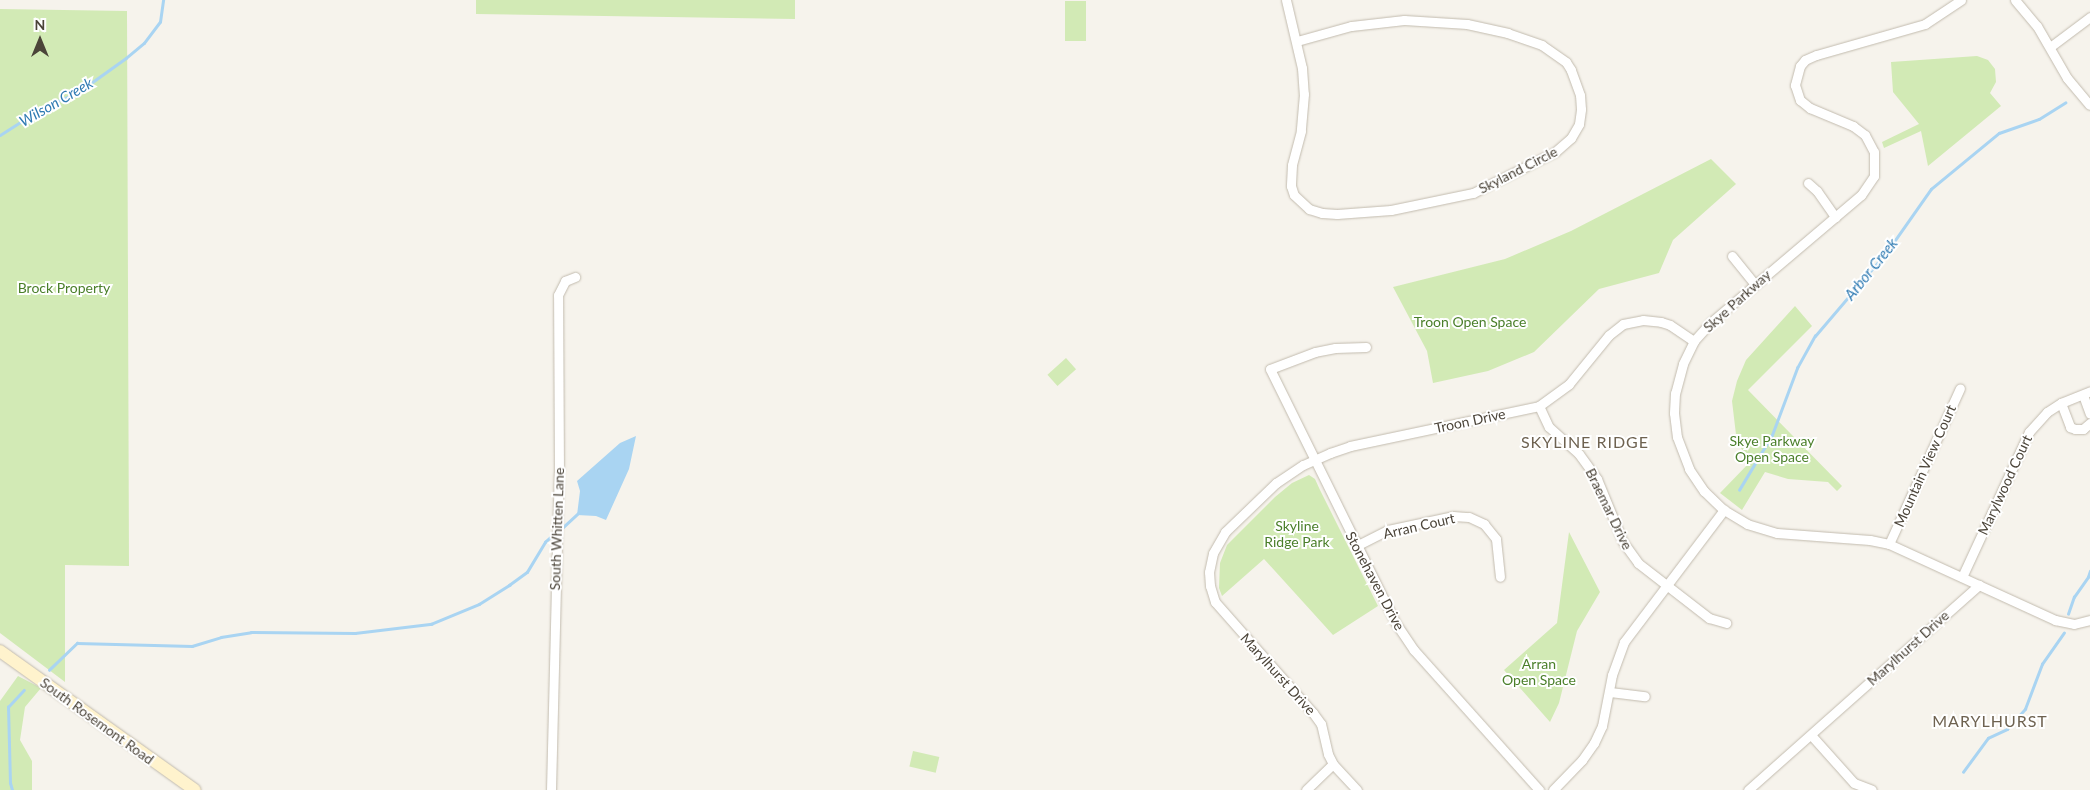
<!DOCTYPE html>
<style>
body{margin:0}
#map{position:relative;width:2090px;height:790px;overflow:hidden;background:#f6f3ec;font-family:Lato,sans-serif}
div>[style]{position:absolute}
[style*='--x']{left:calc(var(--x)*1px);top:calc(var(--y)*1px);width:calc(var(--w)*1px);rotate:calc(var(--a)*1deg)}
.green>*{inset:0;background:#d2eab5;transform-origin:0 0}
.water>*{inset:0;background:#a9d4f2}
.stream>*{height:2.5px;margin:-1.25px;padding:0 1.25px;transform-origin:1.25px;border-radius:1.25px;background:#a9d4f2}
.roads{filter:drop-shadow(0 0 1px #c2bbae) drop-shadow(0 0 1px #c2bbae)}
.street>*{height:9px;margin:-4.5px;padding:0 4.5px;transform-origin:4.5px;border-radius:4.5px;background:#fff}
.secondary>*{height:12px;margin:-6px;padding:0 6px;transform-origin:6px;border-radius:6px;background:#fff3cd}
span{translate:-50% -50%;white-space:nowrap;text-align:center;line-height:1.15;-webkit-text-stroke:4px #fff;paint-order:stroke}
.street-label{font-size:14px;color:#4b4439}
.park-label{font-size:14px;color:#4a7f2a}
.water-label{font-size:15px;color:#2e7ab2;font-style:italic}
.quarter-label{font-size:16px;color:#6e6250;letter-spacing:1px}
.north{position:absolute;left:15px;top:15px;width:50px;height:50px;-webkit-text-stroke:4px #fff;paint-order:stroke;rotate:0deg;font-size:14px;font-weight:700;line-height:20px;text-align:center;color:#4b4439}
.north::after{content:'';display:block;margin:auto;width:18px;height:22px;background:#4b4439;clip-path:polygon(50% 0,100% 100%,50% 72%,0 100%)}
</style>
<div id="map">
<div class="green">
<div style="clip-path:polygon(476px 0,795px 0,795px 19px,476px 14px)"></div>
<div style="left:1065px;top:1px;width:21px;height:40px"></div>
<div style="clip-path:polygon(0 9px,127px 11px,129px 566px,65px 565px,65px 682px,0 633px)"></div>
<div style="clip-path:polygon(1977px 56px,1988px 60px,1995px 69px,1996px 82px,1990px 93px,2001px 106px,1928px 166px,1921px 131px,1884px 148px,1882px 142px,1919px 124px,1893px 92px,1891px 62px)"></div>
<div style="clip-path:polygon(1711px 159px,1736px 184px,1673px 240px,1659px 273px,1599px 289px,1534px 352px,1488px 371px,1433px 383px,1427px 351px,1393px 287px,1505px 259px,1571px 231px)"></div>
<div style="clip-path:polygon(1795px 306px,1812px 326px,1748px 390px,1842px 486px,1837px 491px,1828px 482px,1788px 479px,1765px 472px,1742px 510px,1720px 493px,1751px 461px,1737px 443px,1732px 401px,1737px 381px,1746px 360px)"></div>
<div style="left:1066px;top:358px;width:15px;height:25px;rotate:48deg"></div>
<div style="clip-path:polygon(1309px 475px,1315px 479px,1320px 490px,1378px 606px,1333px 635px,1264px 559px,1222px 596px,1219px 588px,1220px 563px,1227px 545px,1275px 497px,1292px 483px)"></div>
<div style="clip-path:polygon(1569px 532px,1600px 592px,1577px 631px,1559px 703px,1550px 722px,1504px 670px,1557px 623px)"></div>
<div style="clip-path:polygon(18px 676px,41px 688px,25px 707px,20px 740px,32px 761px,32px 790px,0 790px,0 701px)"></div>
<div style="left:913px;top:751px;width:27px;height:16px;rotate:13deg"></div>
</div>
<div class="water">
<div style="clip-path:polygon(636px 436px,629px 469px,606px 520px,596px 516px,577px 515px,580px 491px,577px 481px,620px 443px)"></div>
</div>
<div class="stream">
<div style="--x:0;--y:135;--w:52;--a:-32.5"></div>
<div style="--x:44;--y:107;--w:36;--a:-23"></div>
<div style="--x:77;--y:93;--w:60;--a:-35.5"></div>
<div style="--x:126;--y:58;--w:23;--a:-40"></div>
<div style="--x:144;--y:43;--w:26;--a:-53"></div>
<div style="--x:160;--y:22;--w:22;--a:-82"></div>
<div style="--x:1739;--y:490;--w:64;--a:-59"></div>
<div style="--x:1772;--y:435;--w:72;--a:-69.5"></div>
<div style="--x:1797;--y:368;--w:37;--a:-61"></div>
<div style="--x:1815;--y:336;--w:109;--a:-49.5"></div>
<div style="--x:1886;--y:253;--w:78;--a:-54.9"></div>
<div style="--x:1931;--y:189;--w:88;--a:-39.5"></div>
<div style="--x:1999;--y:133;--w:42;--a:-19.3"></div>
<div style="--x:2039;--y:119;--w:31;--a:-32"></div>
<div style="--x:560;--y:530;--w:25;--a:-43"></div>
<div style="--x:2068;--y:614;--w:18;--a:-71"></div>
<div style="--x:2074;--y:597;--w:24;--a:-55"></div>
<div style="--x:2088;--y:577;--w:6;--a:-72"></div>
<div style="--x:49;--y:670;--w:39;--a:-44"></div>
<div style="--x:77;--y:643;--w:115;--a:1.5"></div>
<div style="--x:192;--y:646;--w:30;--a:-17"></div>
<div style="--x:221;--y:637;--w:30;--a:-9"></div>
<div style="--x:251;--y:632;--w:104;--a:0.6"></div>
<div style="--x:355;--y:633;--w:77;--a:-6.8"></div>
<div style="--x:431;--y:624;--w:52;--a:-22.6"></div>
<div style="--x:479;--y:604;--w:36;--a:-32"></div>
<div style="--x:509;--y:585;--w:22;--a:-36"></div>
<div style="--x:527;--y:572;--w:35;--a:-59"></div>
<div style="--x:545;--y:542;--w:13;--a:-42"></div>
<div style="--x:1963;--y:772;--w:42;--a:-53.7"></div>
<div style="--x:1988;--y:738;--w:21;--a:-25"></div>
<div style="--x:2007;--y:729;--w:27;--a:-48"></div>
<div style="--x:2025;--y:709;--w:48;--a:-69.3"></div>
<div style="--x:2042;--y:664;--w:38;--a:-55"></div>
<div style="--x:12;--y:790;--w:7;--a:-106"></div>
<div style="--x:10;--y:783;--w:76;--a:-91.5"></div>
<div style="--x:8;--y:707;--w:23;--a:-47"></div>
</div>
<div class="roads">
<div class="street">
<div style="--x:1286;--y:0;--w:70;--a:76.8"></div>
<div style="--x:1302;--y:68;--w:26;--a:86"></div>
<div style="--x:1304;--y:94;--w:37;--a:95"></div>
<div style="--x:1301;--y:131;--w:35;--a:105"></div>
<div style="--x:1292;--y:165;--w:21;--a:93"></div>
<div style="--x:1291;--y:186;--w:9;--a:72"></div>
<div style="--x:1294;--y:195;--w:21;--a:43"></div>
<div style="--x:1309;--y:209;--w:14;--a:17"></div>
<div style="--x:1322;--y:213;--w:15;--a:4"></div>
<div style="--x:1337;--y:214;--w:54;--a:-4.2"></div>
<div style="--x:1391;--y:210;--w:84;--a:-11.7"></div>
<div style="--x:1473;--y:193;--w:92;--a:-26.6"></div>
<div style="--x:1555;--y:152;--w:21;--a:-41"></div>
<div style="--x:1571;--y:138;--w:16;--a:-60"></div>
<div style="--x:1579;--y:124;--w:15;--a:-82"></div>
<div style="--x:1581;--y:109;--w:14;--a:-94"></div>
<div style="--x:1580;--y:95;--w:27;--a:-110"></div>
<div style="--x:1571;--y:70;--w:9;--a:-122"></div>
<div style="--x:1566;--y:62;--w:29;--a:-145"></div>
<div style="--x:1542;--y:45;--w:36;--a:-161"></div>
<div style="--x:1508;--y:33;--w:42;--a:-167.6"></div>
<div style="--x:1467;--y:24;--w:63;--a:-176.4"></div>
<div style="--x:1404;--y:20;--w:53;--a:173.5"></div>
<div style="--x:1351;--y:26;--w:56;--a:164.5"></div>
<div style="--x:1961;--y:0;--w:43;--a:146.3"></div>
<div style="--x:1925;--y:24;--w:113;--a:164.1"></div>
<div style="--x:1816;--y:55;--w:12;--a:156"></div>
<div style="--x:1805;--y:60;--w:8;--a:130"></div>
<div style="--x:1800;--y:66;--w:20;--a:105"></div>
<div style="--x:1795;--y:85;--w:16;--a:72"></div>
<div style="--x:1800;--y:100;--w:13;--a:39"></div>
<div style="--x:1810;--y:108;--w:47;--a:22.7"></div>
<div style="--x:1853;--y:126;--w:15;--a:37"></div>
<div style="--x:1865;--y:135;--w:19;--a:62"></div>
<div style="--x:1874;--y:152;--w:24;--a:90"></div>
<div style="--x:1874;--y:176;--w:23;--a:124"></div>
<div style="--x:1861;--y:195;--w:197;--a:139.7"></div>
<div style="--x:1711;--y:322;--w:25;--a:132"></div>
<div style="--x:1694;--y:341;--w:25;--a:116"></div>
<div style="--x:1683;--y:364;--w:30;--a:105"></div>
<div style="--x:1675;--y:393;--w:20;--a:93"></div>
<div style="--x:1674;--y:413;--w:24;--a:83"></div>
<div style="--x:1677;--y:437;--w:34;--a:69"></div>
<div style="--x:1689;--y:469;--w:27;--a:56"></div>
<div style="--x:1704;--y:491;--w:28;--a:44"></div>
<div style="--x:1724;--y:510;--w:27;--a:31"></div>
<div style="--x:1747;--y:524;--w:31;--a:17"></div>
<div style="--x:1777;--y:533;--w:93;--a:4.3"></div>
<div style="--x:1870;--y:540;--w:19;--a:12"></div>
<div style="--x:1889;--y:544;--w:183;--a:24.6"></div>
<div style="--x:2055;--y:620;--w:19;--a:12"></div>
<div style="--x:2074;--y:624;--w:16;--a:-14"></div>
<div style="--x:2015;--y:0;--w:34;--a:50"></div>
<div style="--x:2037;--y:26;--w:60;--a:60"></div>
<div style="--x:2067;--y:78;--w:35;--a:50"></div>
<div style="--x:2050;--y:47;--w:50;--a:-36.9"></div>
<div style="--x:1808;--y:183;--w:12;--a:42"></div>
<div style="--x:1817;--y:191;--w:32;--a:55"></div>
<div style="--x:1732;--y:256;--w:36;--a:51"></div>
<div style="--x:1366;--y:347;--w:31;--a:178"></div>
<div style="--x:1335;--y:348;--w:20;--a:169"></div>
<div style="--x:1315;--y:352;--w:48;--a:159.3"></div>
<div style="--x:1270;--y:369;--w:282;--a:63.7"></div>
<div style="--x:1395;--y:622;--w:34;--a:56"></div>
<div style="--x:1414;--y:650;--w:188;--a:48.2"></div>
<div style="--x:2083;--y:395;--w:20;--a:70"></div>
<div style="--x:2061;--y:403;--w:26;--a:69"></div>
<div style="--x:2070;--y:427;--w:5;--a:22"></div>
<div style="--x:2075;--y:429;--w:8;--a:0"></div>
<div style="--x:2083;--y:429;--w:9;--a:-41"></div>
<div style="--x:1539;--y:406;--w:23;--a:65"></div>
<div style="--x:1549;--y:427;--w:40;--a:42"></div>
<div style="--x:1579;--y:454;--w:31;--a:54"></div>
<div style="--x:1597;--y:479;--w:68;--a:67.6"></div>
<div style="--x:1623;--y:542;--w:26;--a:54"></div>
<div style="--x:1638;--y:563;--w:90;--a:37.8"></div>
<div style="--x:1709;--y:618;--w:18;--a:16"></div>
<div style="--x:1889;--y:544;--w:171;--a:-65.5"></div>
<div style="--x:1356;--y:546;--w:36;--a:-27"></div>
<div style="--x:1388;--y:530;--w:66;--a:-12.2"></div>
<div style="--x:1453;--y:516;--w:16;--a:4"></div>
<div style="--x:1469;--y:517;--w:17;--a:25"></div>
<div style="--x:1484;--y:524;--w:19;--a:51"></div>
<div style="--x:1496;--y:539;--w:38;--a:84"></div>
<div style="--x:1962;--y:577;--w:160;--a:-65.2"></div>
<div style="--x:2029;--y:432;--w:27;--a:-48"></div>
<div style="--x:2047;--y:412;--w:17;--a:-33"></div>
<div style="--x:2061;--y:403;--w:31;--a:-22"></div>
<div style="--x:1610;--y:692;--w:35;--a:7"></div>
<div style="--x:1811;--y:735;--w:64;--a:48.1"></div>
<div style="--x:1854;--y:783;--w:19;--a:21"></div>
<div style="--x:551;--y:790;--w:317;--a:-88.6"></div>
<div style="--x:559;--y:473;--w:178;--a:-90.3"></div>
<div style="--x:558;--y:295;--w:16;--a:-63"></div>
<div style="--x:565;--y:281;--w:11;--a:-22"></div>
<div style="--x:1306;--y:790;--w:37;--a:-44"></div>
<div style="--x:1357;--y:790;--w:35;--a:-133"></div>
<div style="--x:1333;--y:764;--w:11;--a:-117"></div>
<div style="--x:1328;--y:754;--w:31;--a:-103"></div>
<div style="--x:1321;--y:724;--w:14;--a:-126"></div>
<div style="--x:1313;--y:713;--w:148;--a:-131.4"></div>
<div style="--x:1215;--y:602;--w:17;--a:-107"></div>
<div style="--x:1210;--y:586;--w:14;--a:-94"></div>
<div style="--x:1209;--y:572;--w:19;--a:-78"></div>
<div style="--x:1213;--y:553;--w:24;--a:-60"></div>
<div style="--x:1225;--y:532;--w:71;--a:-43.9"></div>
<div style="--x:1276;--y:483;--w:32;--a:-34"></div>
<div style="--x:1303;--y:465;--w:30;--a:-24"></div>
<div style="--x:1330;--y:453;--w:21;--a:-19"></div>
<div style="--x:1350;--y:446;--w:193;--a:-11.9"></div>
<div style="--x:1539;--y:406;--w:37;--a:-36"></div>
<div style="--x:1569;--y:384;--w:63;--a:-50.8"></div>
<div style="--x:1609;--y:335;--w:18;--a:-38"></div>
<div style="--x:1623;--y:324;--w:20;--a:-11"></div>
<div style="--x:1643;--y:320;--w:18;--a:6"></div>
<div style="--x:1661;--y:322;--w:9;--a:18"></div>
<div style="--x:1670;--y:325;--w:29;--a:34"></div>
<div style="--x:1553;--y:790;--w:42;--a:-46"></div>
<div style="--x:1582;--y:760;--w:21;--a:-55"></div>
<div style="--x:1594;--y:743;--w:19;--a:-65"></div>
<div style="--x:1602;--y:726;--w:52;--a:-78.9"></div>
<div style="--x:1612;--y:675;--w:35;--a:-70"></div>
<div style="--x:1624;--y:642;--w:166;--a:-52.9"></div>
<div style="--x:1748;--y:790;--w:309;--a:-41.6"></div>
</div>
<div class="secondary">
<div style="--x:0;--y:651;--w:239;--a:35.5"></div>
</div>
</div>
<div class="street-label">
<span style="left:1518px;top:170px;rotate:-27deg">Skyland Circle</span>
<span style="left:1737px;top:301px;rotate:-42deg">Skye Parkway</span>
<span style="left:1470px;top:421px;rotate:-12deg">Troon Drive</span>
<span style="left:1925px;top:466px;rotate:-66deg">Mountain View Court</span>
<span style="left:2005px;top:485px;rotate:-65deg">Marylwood Court</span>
<span style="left:1609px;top:509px;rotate:64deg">Braemar Drive</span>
<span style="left:1419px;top:526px;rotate:-13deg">Arran Court</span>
<span style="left:557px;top:529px;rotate:-88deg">South Whitten Lane</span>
<span style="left:1375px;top:581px;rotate:62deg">Stonehaven Drive</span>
<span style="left:1908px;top:648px;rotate:-42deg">Marylhurst Drive</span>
<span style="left:1278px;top:674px;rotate:48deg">Marylhurst Drive</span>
<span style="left:97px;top:721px;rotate:36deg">South Rosemont Road</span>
</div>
<div class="park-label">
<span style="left:64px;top:288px">Brock Property</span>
<span style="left:1470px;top:322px">Troon Open Space</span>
<span style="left:1772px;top:449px">Skye Parkway<br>Open Space</span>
<span style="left:1297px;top:534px">Skyline<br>Ridge Park</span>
<span style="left:1539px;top:672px">Arran<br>Open Space</span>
</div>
<div class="water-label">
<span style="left:56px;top:102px;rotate:-30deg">Wilson Creek</span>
<span style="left:1871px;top:269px;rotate:-51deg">Arbor Creek</span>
</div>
<div class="quarter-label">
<span style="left:1585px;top:442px">SKYLINE RIDGE</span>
<span style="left:1990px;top:721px">MARYLHURST</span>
</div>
<div class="north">N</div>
</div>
